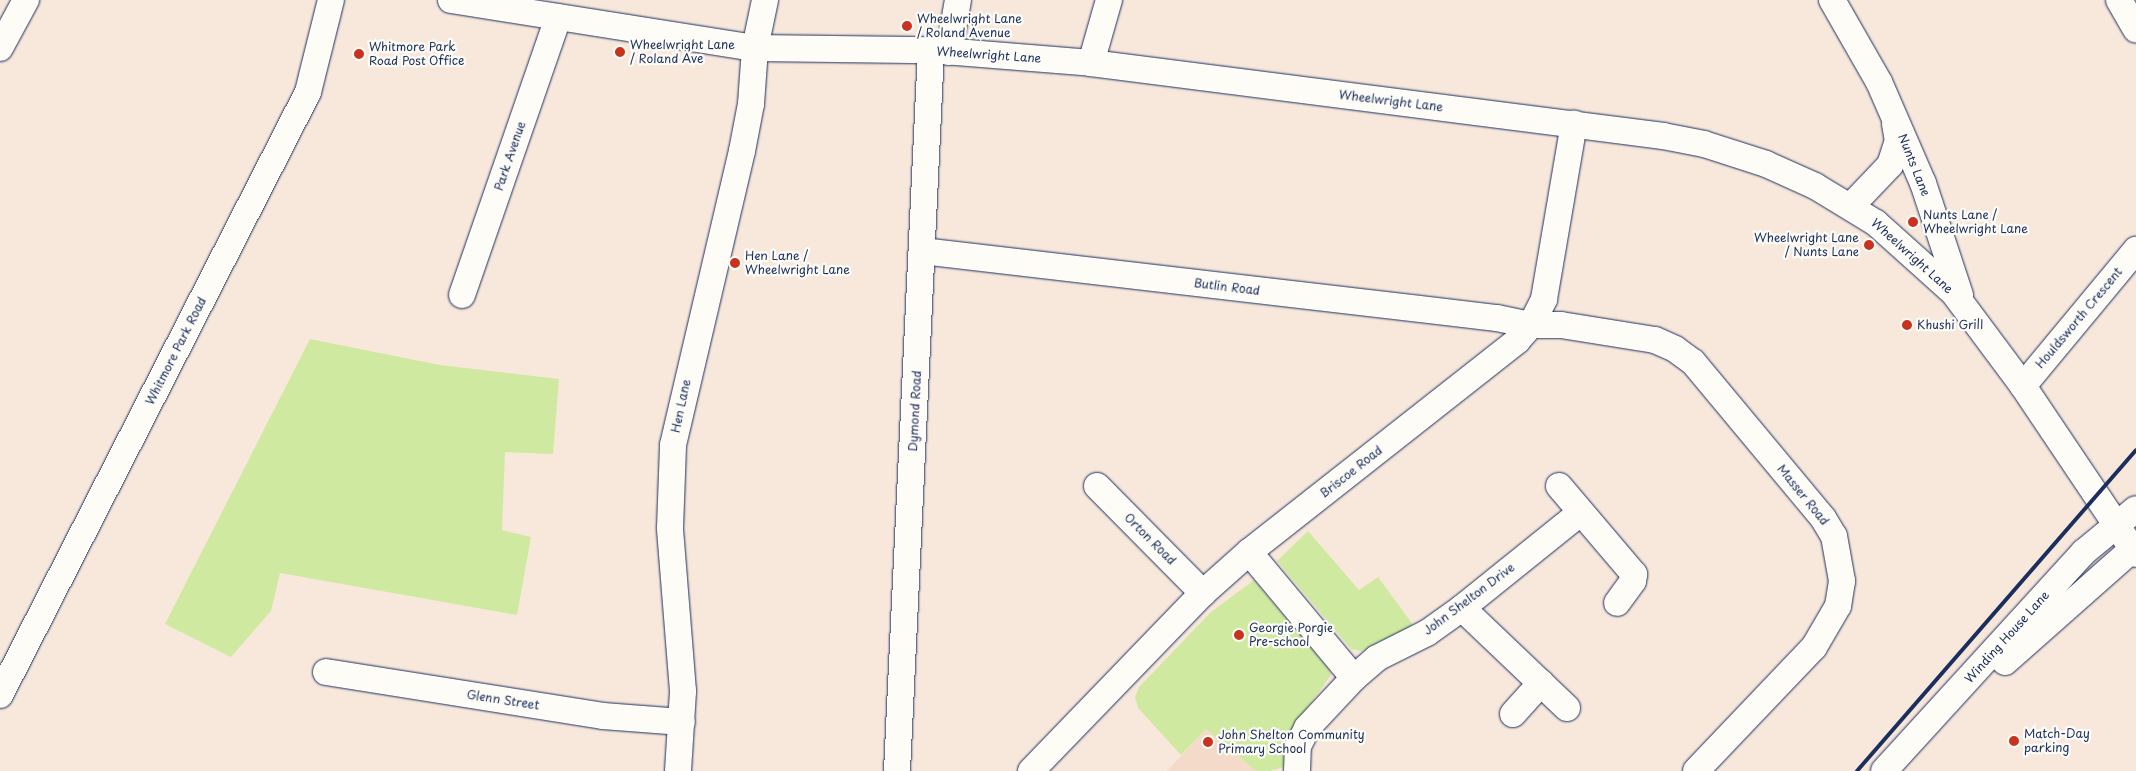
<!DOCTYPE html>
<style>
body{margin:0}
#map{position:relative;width:2136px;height:771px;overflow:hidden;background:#f8e8dc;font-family:"Playpen Sans",sans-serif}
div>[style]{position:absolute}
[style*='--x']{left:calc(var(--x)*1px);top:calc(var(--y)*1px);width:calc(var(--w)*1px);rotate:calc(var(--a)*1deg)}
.built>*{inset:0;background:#f4dac9}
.green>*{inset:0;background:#cfeaa0}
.roads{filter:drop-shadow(0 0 1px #1b2f5e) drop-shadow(0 0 1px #1b2f5e)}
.minor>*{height:26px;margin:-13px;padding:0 13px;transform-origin:13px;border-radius:13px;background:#fdfcf7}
.rail>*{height:4px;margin:-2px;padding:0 2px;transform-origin:2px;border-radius:2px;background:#1b2f5e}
.dots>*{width:14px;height:14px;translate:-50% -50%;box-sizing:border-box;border:2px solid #fdfcf7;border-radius:50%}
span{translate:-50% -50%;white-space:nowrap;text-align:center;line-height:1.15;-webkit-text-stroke:4.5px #fdfcf7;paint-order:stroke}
.poi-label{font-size:12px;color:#1b2f5e}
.left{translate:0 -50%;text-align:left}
.right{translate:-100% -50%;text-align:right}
.street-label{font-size:12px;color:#1b2f5e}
</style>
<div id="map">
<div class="built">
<div style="clip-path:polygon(1206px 729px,1256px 771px,1167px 771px)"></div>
</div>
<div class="green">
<div style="clip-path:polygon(310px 339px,440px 365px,559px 379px,553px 454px,505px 452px,502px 530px,531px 537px,517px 615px,280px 573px,271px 611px,231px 657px,165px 624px)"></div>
<div style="clip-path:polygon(1308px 531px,1359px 590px,1378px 577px,1414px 626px,1362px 651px,1351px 649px,1277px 561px)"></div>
<div style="clip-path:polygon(1254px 580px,1329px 669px,1331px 675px,1291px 731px,1284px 767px,1270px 771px,1256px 771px,1206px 729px,1181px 755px,1138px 708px,1135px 697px,1139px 687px,1211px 612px)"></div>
</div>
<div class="roads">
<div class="minor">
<div style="--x:451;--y:0;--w:308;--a:9"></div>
<div style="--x:755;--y:48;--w:176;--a:0.7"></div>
<div style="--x:931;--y:50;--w:161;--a:4.6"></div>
<div style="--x:1091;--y:63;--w:577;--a:7.27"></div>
<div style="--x:1663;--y:136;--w:42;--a:11"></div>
<div style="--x:1704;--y:144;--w:65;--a:17.9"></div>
<div style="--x:1766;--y:164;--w:54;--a:24.2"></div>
<div style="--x:1815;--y:186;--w:71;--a:31.2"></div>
<div style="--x:1876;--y:223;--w:103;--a:41.9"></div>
<div style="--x:1953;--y:292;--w:117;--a:53.3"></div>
<div style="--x:2023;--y:386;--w:202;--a:56.1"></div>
<div style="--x:1832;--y:0;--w:95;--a:60.2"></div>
<div style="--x:1879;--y:82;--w:110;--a:66.5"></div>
<div style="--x:1923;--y:183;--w:118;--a:71.7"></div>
<div style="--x:2119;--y:0;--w:34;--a:60"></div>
<div style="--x:0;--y:48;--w:55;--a:-61.6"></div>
<div style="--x:949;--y:52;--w:53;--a:-80.2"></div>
<div style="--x:1091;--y:63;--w:66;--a:-74.1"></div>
<div style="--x:1851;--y:206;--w:57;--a:-46.4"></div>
<div style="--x:1890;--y:165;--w:25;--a:-72"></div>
<div style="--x:1898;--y:141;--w:17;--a:-100"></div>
<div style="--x:922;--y:251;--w:579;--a:6.65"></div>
<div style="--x:1497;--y:318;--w:35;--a:12"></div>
<div style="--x:1531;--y:325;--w:30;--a:0"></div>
<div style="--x:1561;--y:325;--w:95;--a:9.1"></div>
<div style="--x:1655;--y:340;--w:22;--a:24"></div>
<div style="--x:1675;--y:349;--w:22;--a:36"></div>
<div style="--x:1693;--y:362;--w:203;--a:50.2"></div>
<div style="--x:1823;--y:518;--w:21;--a:59"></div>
<div style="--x:1834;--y:536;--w:46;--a:79.9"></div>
<div style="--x:1842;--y:581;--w:25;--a:99"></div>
<div style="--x:1838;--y:606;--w:48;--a:120.3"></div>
<div style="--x:1814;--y:647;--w:171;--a:133.6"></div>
<div style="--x:462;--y:295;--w:294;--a:-70.9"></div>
<div style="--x:2023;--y:386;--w:177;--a:-50.3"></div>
<div style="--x:1097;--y:486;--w:151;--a:45.3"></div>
<div style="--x:1559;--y:486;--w:116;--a:49.6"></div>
<div style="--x:1634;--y:574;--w:7;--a:98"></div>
<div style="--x:1633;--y:581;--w:27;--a:126"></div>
<div style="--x:1249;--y:552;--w:164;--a:50.2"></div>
<div style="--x:1462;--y:608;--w:145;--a:43.6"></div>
<div style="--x:2005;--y:662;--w:175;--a:-41.5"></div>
<div style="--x:326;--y:672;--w:280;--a:9"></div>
<div style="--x:603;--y:716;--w:79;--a:4.3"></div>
<div style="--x:0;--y:695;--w:677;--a:-62.94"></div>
<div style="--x:308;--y:92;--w:95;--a:-76"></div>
<div style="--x:1513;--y:714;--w:42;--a:-47.9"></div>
<div style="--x:678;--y:771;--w:80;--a:-86.4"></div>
<div style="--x:683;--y:691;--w:164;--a:-94.6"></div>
<div style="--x:670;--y:528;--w:83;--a:-87.9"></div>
<div style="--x:673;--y:445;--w:302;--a:-76.8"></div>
<div style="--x:742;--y:151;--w:48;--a:-79.2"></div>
<div style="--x:751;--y:104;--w:56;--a:-85.9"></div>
<div style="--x:755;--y:48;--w:49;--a:-78.2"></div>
<div style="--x:897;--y:771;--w:722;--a:-87.3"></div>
<div style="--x:1031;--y:771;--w:248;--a:-46"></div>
<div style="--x:1203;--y:593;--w:62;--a:-41.7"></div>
<div style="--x:1249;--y:552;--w:341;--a:-38.2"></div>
<div style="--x:1517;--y:341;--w:21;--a:-49"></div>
<div style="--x:1531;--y:325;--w:29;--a:-63"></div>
<div style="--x:1544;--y:299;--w:178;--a:-80.3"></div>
<div style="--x:1297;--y:771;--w:25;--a:-88"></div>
<div style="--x:1298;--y:746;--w:20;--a:-63"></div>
<div style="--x:1307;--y:728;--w:69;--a:-46.8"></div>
<div style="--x:1354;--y:678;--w:30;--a:-41"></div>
<div style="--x:1377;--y:658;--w:56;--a:-26.6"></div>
<div style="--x:1427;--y:633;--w:43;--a:-35.5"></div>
<div style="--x:1462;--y:608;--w:151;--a:-38.8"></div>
<div style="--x:1884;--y:771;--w:297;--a:-47.6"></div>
<div style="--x:2084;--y:552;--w:67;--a:-39.6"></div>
</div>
</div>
<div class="rail">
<div style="--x:1857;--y:771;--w:425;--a:-49"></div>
</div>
<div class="dots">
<div style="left:907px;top:26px;background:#c8321e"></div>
<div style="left:620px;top:52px;background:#c8321e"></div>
<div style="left:359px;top:54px;background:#c8321e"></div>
<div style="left:1913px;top:222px;background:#c8321e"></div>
<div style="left:1869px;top:245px;background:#c8321e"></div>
<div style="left:735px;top:263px;background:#c8321e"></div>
<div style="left:1907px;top:325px;background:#c8321e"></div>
<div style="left:1239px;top:635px;background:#c8321e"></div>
<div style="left:2014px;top:741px;background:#c8321e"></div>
<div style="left:1208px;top:742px;background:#c8321e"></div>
</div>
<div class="poi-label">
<span class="left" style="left:917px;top:26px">Wheelwright Lane<br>/ Roland Avenue</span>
<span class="left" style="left:630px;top:52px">Wheelwright Lane<br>/ Roland Ave</span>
<span class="left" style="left:369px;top:54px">Whitmore Park<br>Road Post Office</span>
<span class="left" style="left:1923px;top:222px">Nunts Lane /<br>Wheelwright Lane</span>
<span class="right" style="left:1859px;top:245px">Wheelwright Lane<br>/ Nunts Lane</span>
<span class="left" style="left:745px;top:263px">Hen Lane /<br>Wheelwright Lane</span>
<span class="left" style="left:1917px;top:325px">Khushi Grill</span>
<span class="left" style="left:1249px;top:635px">Georgie Porgie<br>Pre-school</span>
<span class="left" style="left:2024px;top:741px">Match-Day<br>parking</span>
<span class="left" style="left:1218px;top:742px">John Shelton Community<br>Primary School</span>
</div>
<div class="street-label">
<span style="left:989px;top:55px;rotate:4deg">Wheelwright Lane</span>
<span style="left:1391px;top:101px;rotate:7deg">Wheelwright Lane</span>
<span style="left:510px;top:156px;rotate:-71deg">Park Avenue</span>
<span style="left:1914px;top:165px;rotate:68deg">Nunts Lane</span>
<span style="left:1912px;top:256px;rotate:42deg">Wheelwright Lane</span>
<span style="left:1227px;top:287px;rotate:7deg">Butlin Road</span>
<span style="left:2079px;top:318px;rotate:-50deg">Houldsworth Crescent</span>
<span style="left:176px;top:351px;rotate:-63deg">Whitmore Park Road</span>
<span style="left:681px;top:406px;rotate:-78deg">Hen Lane</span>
<span style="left:915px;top:411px;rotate:-87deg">Dymond Road</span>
<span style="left:1351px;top:472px;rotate:-38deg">Briscoe Road</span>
<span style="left:1803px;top:495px;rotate:51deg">Masser Road</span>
<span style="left:1150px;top:539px;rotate:45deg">Orton Road</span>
<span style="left:1469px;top:599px;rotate:-37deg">John Shelton Drive</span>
<span style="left:2007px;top:637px;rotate:-48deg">Winding House Lane</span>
<span style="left:503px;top:700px;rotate:9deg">Glenn Street</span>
</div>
</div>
